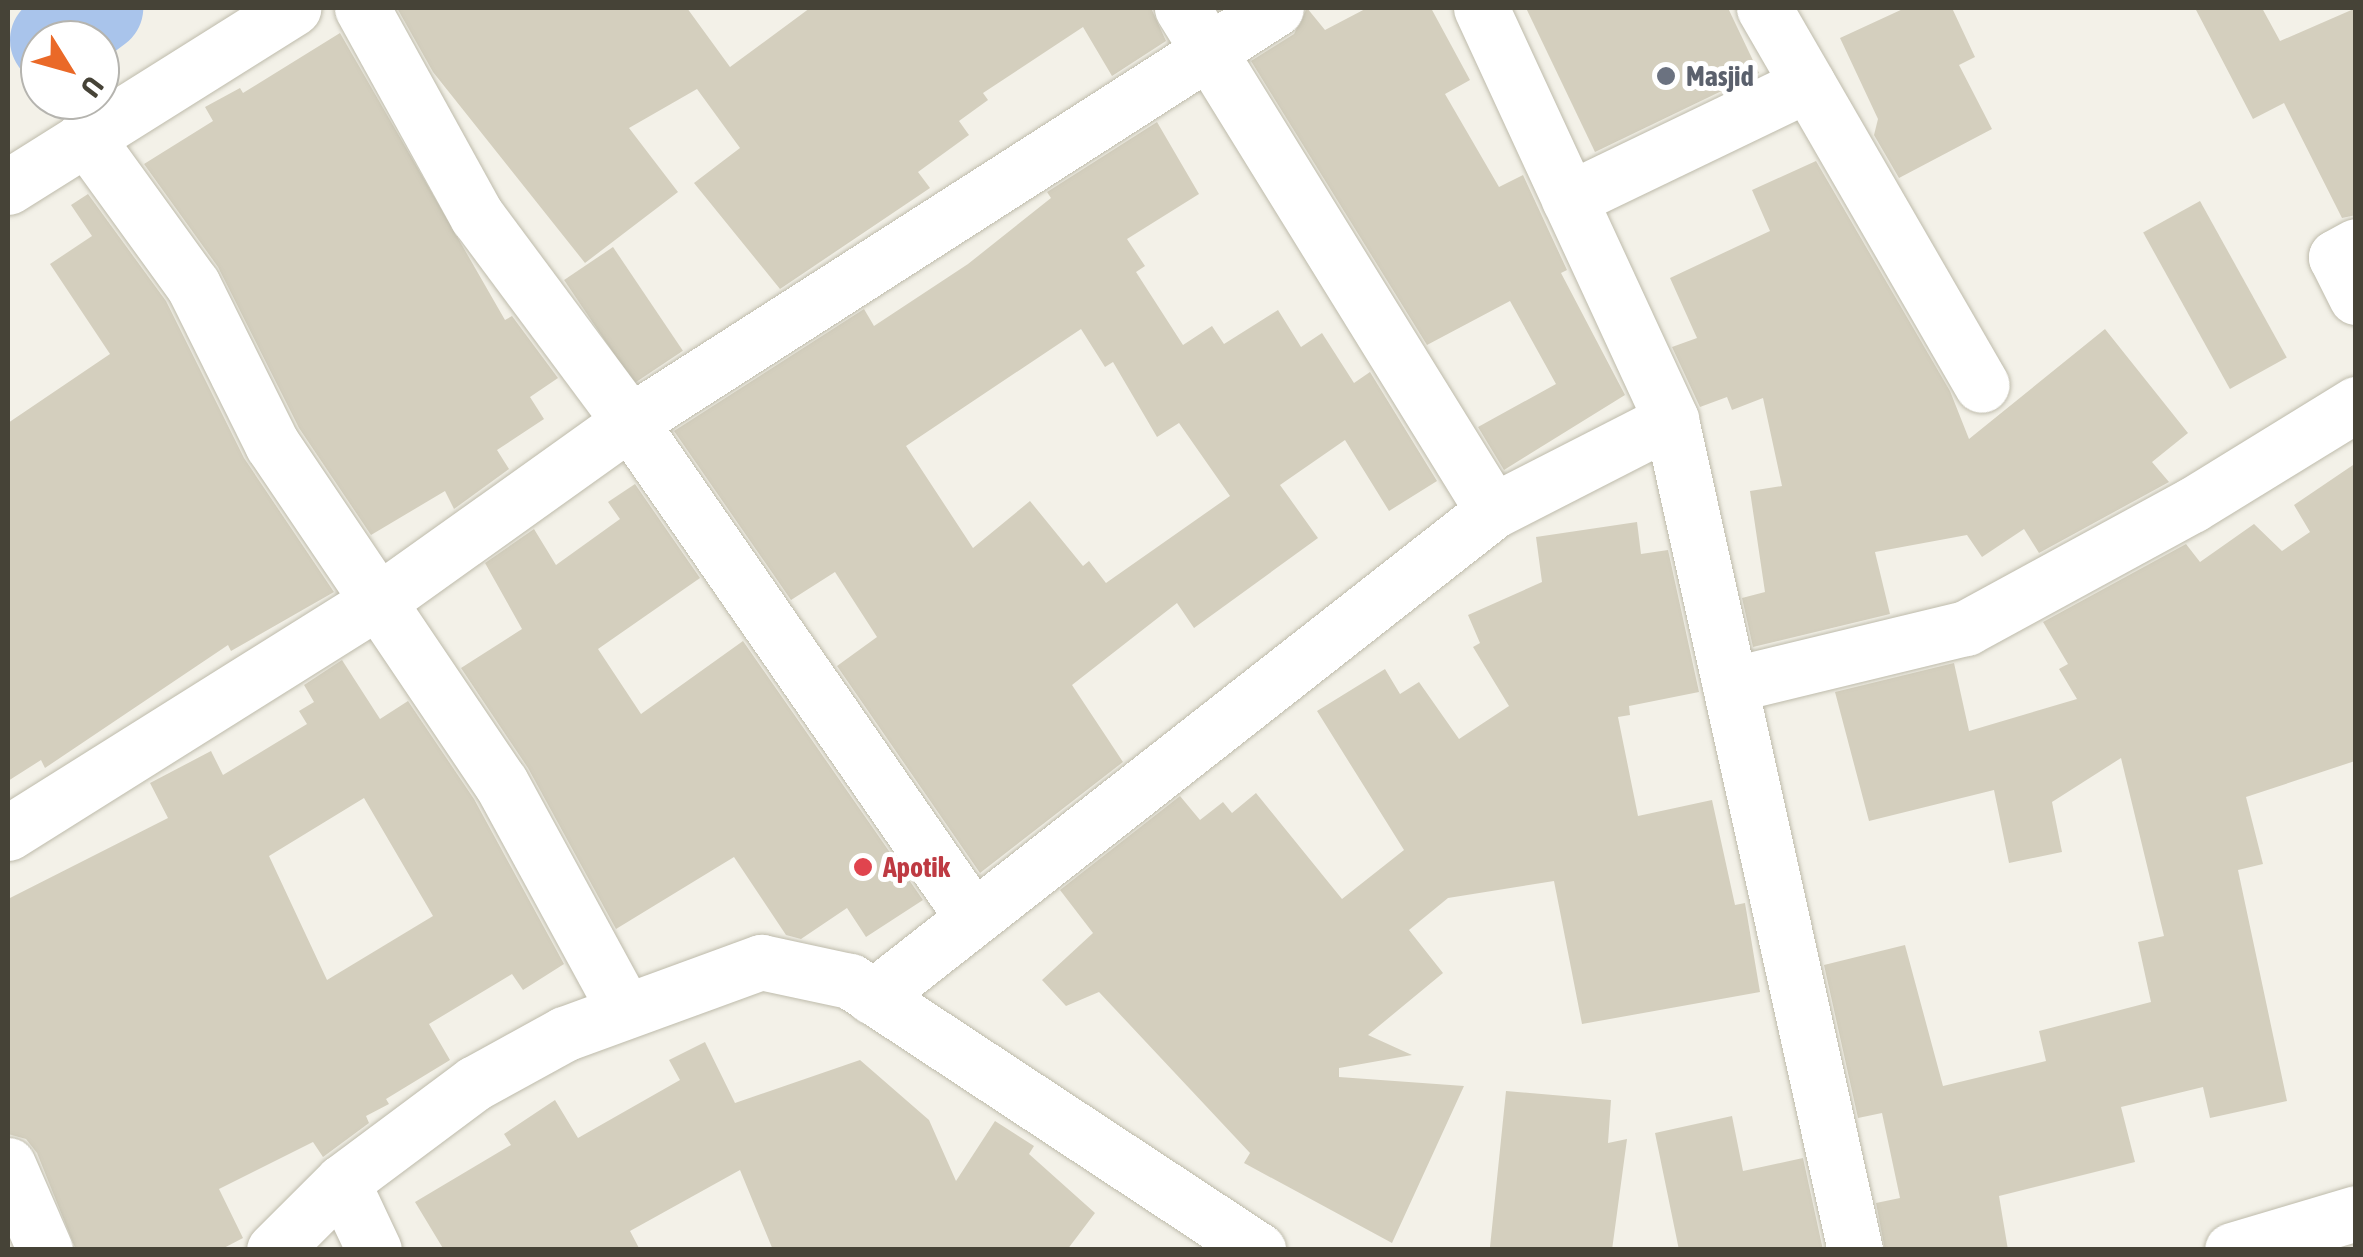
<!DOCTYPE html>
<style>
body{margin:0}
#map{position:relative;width:2363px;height:1257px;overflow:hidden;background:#f3f1e8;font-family:"Asap Condensed",sans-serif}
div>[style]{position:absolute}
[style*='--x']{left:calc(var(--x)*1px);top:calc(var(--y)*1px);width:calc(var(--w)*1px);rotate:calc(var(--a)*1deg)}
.river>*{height:90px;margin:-45px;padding:0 45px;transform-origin:45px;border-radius:45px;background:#a9c4eb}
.building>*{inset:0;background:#d4cfbe;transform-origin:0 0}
.roads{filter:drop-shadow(0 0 2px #bebbab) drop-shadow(0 0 2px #bebbab)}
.minor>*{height:55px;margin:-27.5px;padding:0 27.5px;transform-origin:27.5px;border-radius:27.5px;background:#fff}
.tertiary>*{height:55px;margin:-27.5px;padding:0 27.5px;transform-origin:27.5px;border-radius:27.5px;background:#fff}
.dots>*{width:28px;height:28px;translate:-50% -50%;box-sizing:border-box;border:5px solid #fff;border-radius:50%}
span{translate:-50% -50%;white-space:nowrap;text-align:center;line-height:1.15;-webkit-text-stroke:10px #fff;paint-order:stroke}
.worship-label{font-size:28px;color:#5b616d;font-weight:700}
.left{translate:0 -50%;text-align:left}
.health-label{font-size:28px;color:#be3a42;font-weight:700}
.frame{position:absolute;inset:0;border:10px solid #464337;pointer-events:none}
.north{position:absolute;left:20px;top:20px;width:100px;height:100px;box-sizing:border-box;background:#fff;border:2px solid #b5b4af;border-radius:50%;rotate:127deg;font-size:28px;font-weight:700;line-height:40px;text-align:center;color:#464337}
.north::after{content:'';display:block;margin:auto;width:35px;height:45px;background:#ea6928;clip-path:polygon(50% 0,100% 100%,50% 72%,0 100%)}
</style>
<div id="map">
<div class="river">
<div style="--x:55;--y:40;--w:54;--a:-36.7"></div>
</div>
<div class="building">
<div style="clip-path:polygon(397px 8px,687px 8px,730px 67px,810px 8px,1151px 8px,1166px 41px,1112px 76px,1083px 27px,983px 93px,988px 100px,959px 121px,969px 135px,918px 172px,930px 188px,780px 289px,694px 183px,740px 148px,697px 89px,629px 128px,678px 192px,585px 263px,433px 72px)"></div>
<div style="clip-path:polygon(1307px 8px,1325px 30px,1367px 8px,1431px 8px,1470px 80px,1445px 94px,1499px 187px,1523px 175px,1567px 270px,1561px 273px,1625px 395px,1504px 470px,1478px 427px,1556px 384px,1510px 301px,1427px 345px,1251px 61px,1294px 34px)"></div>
<div style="clip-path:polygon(1526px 8px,1728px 8px,1759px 73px,1595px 152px)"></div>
<div style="clip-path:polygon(1905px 8px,1952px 8px,1975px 57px,1959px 65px,1992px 129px,1899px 178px,1874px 135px,1878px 119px,1840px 38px)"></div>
<div style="clip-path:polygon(2195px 8px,2262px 8px,2280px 41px,2356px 8px,2356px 215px,2342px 218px,2284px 103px,2253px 119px)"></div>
<div style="clip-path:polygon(340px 33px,505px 320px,512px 316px,558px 378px,530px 397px,544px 419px,497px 450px,509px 469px,454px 509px,445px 491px,371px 535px,299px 428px,218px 267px,144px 164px,213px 121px,205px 107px,240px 88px,243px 93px)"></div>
<div style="clip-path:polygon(evenodd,1157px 122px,1199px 194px,1127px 239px,1145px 266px,1136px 272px,1183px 345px,1212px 326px,1224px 344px,1278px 310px,1301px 347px,1322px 333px,1354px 383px,1370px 372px,1437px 481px,1389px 511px,1345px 440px,1280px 485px,1318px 538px,1194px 628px,1177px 603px,1072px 685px,1123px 762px,980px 873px,837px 666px,877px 637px,835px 572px,791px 600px,674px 431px,864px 309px,874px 326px,968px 264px,1051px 198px,1047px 192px,1157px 122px,1081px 329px,1105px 367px,1113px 362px,1157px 437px,1179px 423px,1230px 496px,1106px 583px,1089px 561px,1083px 566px,1030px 501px,973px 548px,906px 446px,1081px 329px)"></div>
<div style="clip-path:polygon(1816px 161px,1950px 391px,1969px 439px,2105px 329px,2188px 433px,2152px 462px,2169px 482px,2039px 553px,2024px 529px,1982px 557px,1967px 535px,1875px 552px,1890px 614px,1753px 647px,1742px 598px,1765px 592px,1750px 491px,1782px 486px,1763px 398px,1732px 410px,1727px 397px,1700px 407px,1672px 347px,1697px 338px,1670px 278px,1770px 231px,1752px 190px)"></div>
<div style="clip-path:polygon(88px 194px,166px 301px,244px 458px,334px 592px,231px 651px,228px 645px,45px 768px,41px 760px,8px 781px,8px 423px,110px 354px,50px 264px,92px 236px,71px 205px)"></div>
<div style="left:2200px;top:201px;width:179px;height:65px;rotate:61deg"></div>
<div style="left:613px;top:247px;width:125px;height:59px;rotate:56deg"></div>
<div style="clip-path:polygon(2356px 463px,2355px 761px,2246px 797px,2263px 864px,2238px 870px,2287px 1101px,2210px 1118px,2203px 1087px,2121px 1107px,2135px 1162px,1999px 1196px,2008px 1250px,1885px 1250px,1876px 1203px,1900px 1198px,1882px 1113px,1858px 1118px,1824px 965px,1905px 945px,1943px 1086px,2046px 1061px,2039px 1031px,2151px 1002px,2138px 942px,2164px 936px,2121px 758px,2052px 802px,2062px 852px,2009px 863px,1994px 790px,1869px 821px,1835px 692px,1954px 663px,1969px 731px,2077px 699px,2059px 669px,2068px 664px,2043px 622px,2186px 544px,2200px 562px,2254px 524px,2282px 551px,2310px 532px,2294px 505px)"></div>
<div style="clip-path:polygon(635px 484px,700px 578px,598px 649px,641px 714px,743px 641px,923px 900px,866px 937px,847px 908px,801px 939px,786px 935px,734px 857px,616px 929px,528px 768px,461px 668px,522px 629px,485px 563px,534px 529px,556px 565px,620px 519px,608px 502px)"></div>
<div style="clip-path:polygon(1637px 522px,1641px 554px,1668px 550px,1699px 692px,1629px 706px,1630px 715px,1618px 717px,1638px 816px,1712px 800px,1735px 905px,1745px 903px,1760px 992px,1582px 1024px,1554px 881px,1448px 898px,1409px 930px,1443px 973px,1368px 1035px,1412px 1055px,1339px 1068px,1339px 1077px,1464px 1086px,1392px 1243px,1244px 1163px,1250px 1153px,1099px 992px,1066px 1006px,1042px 980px,1093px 933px,1060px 890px,1180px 796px,1200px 820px,1223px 802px,1232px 813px,1256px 793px,1342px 899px,1404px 850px,1317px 711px,1385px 669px,1400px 694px,1419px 682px,1459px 739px,1509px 706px,1473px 647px,1480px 643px,1468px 615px,1542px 582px,1536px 537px)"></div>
<div style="clip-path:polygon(evenodd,342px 660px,380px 719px,408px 701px,474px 799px,564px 964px,523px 990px,512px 974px,429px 1024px,450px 1060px,386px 1099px,389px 1104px,366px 1116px,369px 1123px,323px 1157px,313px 1142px,219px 1189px,243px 1238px,220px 1250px,76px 1250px,37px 1153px,26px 1139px,8px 1134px,8px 899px,168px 818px,150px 783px,211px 751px,223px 775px,307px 724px,299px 711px,314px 702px,304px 685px,342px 660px,364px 798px,433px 916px,327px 980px,269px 856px,364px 798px)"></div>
<div style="clip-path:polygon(705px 1042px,735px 1103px,860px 1060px,929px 1120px,956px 1181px,995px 1121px,1034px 1146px,1029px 1154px,1095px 1213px,1067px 1250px,773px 1250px,740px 1170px,630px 1231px,640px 1250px,444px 1250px,415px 1202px,511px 1145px,504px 1134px,555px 1100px,578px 1138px,680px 1080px,669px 1060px)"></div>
<div style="clip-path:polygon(1506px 1091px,1611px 1100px,1608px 1143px,1627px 1139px,1612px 1250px,1490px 1247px)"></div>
<div style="clip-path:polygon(1732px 1116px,1743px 1171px,1803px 1158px,1823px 1250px,1679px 1250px,1655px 1133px)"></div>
</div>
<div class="roads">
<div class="minor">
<div style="--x:362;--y:8;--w:238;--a:61.1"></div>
<div style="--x:477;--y:216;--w:257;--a:53.4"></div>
<div style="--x:630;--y:422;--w:599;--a:55.33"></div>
<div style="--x:1182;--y:8;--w:591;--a:58.27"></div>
<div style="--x:1481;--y:8;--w:454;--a:65.2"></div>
<div style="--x:1671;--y:420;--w:850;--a:77.5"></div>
<div style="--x:1764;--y:8;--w:435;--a:60"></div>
<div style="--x:85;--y:136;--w:184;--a:54.1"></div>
<div style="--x:193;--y:285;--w:178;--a:63.6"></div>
<div style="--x:272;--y:444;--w:409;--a:56"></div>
<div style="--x:501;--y:783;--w:259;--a:61.4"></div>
<div style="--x:1569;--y:199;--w:265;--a:-25.7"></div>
<div style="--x:2356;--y:246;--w:23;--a:151"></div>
<div style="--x:2336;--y:257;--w:45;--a:63.4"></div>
<div style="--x:1730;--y:685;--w:243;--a:-13.6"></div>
<div style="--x:1966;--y:628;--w:257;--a:-28.6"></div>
<div style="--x:2192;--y:505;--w:193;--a:-31.6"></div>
<div style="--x:8;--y:833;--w:439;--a:-32.1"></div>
<div style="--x:380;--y:600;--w:307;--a:-35.5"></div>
<div style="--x:630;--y:422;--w:767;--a:-32.65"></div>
<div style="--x:873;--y:997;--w:788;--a:-38.09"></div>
<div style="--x:1493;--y:511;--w:200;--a:-27.1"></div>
<div style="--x:8;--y:1165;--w:93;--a:66.5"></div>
<div style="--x:342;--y:1182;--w:75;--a:64.8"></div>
</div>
<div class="tertiary">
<div style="--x:8;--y:187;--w:337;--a:-32.1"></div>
<div style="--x:274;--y:1250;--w:96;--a:-45"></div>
<div style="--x:342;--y:1182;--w:166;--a:-36.7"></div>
<div style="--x:475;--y:1083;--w:102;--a:-28.8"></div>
<div style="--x:564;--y:1034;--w:210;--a:-20.1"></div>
<div style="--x:761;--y:962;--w:91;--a:12.1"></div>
<div style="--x:850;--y:981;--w:489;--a:33.4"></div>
<div style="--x:2232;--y:1250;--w:129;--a:-16.6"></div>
</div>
</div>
<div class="dots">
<div style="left:1666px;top:76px;background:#6b7280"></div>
<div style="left:863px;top:867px;background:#e0444e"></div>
</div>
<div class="worship-label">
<span class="left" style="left:1686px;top:76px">Masjid</span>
</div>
<div class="health-label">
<span class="left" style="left:883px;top:867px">Apotik</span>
</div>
<div class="frame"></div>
<div class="north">U</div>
</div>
